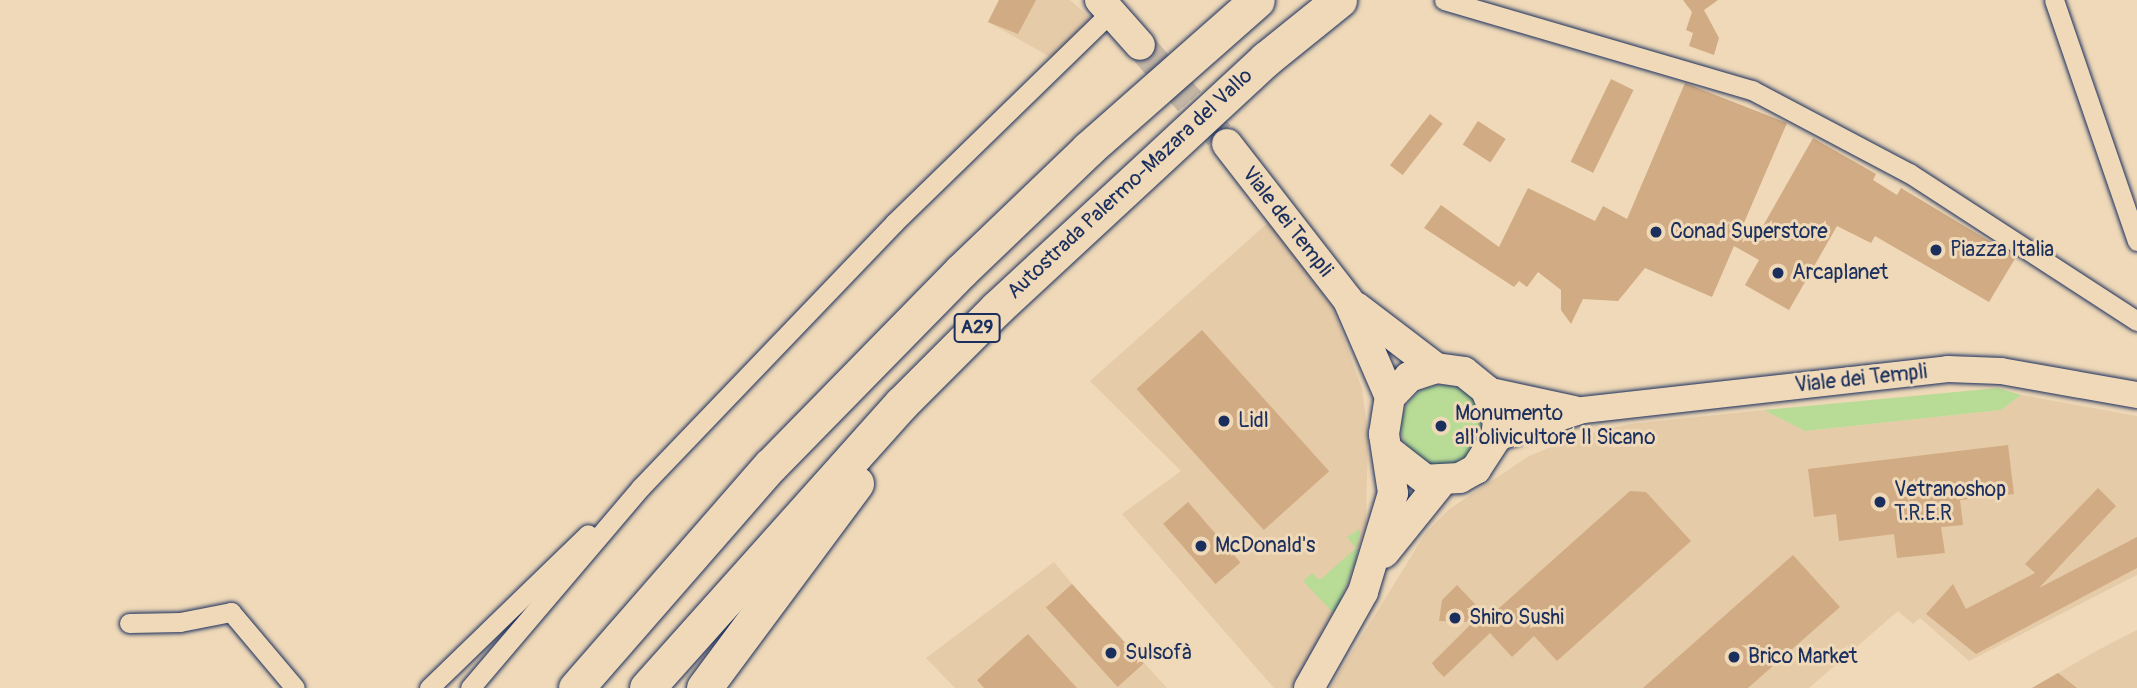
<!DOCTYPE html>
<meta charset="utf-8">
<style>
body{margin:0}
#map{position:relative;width:2137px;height:688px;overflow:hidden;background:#efd9b8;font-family:Pangolin,sans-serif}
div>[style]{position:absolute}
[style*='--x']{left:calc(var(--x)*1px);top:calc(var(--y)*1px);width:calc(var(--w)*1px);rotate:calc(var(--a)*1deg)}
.built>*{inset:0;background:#e6cba8}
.green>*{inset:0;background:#b8dc96}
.round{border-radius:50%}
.building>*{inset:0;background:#d1ab83;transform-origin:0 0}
.primary-tunnel>*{height:30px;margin-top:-15px;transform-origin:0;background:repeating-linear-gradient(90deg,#c5b7a6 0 30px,transparent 0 45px)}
.roads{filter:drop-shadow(0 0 2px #1b2f5e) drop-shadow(0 0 2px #1b2f5e)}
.minor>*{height:19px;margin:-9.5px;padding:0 9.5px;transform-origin:9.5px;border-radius:9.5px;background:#efd9b8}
.secondary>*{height:26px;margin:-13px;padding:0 13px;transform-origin:13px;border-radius:13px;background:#efd9b8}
.primary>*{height:30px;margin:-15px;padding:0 15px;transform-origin:15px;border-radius:15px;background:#efd9b8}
.motorway>*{height:35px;margin:-17.5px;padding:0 17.5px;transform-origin:17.5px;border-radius:17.5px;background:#efd9b8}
.dots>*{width:19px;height:19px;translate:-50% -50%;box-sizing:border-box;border:4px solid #efd9b8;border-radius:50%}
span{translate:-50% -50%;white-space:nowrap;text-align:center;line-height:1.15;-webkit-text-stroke:6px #efd9b8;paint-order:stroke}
.shield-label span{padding:2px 5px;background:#efd9b8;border:2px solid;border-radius:5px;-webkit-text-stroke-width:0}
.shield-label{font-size:19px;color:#1b2f5e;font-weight:700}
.street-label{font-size:21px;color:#1b2f5e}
.poi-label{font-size:21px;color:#1b2f5e}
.left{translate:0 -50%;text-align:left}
</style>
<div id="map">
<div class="built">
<div style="clip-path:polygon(999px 0,1070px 0,1094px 21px,1054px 59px,988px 22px)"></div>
<div style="clip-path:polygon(1270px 221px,1333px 308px,1362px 389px,1368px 433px,1366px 522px,1348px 585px,1291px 688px,1274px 688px,1122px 514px,1181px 471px,1090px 381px)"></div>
<div style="clip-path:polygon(2021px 395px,2137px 416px,2137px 575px,1969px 661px,1920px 618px,1913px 624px,1898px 611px,1809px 688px,1330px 688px,1425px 534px,1448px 510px,1529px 456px,1575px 437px,1630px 424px,1764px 410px,1806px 431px,2001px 410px)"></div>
<div style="clip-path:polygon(1054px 562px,1072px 584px,1167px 688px,955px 688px,926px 658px)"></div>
<div style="clip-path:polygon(2137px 630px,2137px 688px,2032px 688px,2098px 650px)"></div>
</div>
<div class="green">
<div class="round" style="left:1401px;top:385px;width:82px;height:82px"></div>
<div style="clip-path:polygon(1998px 388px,2021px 395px,2001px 410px,1805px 431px,1764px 410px)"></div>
<div style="clip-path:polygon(1360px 529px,1356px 560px,1335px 615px,1303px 581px,1312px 573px,1320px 580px,1356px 548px,1347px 537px)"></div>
</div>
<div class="building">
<div style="clip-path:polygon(999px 0,1036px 0,1018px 34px,988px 22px)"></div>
<div style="clip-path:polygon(1683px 0,1718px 0,1704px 10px,1719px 38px,1714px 55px,1689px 46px,1693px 33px,1686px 30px,1692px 12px)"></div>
<div style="left:1611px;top:79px;width:25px;height:92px;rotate:26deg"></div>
<div style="clip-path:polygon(1685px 83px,1787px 123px,1740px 232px,1755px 240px,1813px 138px,1876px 174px,1873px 180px,1897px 195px,1901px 188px,2016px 257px,1989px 302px,1875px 236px,1871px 243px,1837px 226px,1789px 310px,1745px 285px,1759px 260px,1734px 246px,1712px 297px,1645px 268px,1618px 301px,1583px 299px,1571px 324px,1561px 310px,1561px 290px,1538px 272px,1527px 287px,1519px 281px,1514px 287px,1424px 228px,1441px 205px,1499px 247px,1528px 188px,1595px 221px,1603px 206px,1627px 219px)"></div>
<div style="left:1430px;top:114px;width:16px;height:65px;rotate:38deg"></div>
<div style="left:1478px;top:121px;width:33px;height:28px;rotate:33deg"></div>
<div style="left:1202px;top:330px;width:190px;height:88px;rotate:48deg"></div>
<div style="clip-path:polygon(2008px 445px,2014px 494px,1960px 500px,1963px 525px,1941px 527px,1945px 553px,1897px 558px,1894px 534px,1839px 541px,1836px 514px,1814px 517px,1808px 469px)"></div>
<div style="clip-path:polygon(2098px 488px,2116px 506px,2039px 588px,2137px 537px,2137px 568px,1976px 654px,1926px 614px,1953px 584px,1966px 609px,2035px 573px,2025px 564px)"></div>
<div style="clip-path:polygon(1630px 491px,1646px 492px,1691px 541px,1557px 661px,1534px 636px,1512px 657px,1490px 633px,1444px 677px,1436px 669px,1432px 663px,1473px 622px,1439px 621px,1442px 600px,1457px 585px,1488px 618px)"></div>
<div style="left:1188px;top:502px;width:80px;height:33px;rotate:49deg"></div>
<div style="clip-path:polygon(1793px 555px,1840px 607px,1748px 688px,1643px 688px)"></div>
<div style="left:1072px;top:584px;width:107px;height:35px;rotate:48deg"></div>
<div style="clip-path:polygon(1028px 634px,1077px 688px,984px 688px,977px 680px)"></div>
<div style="clip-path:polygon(2058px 673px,2077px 688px,2032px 688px)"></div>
</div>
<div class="primary-tunnel">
<div style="--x:1140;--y:45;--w:132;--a:48.7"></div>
</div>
<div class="roads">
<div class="minor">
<div style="--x:1444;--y:0;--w:321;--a:16.3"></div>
<div style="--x:1752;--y:90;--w:178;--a:27.9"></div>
<div style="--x:1909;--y:173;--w:272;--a:33"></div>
<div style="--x:2054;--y:0;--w:255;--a:71"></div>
<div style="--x:129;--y:623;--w:51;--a:-1.1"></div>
<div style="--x:180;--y:622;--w:52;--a:-11.1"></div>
<div style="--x:231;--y:612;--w:99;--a:49.9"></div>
<div style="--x:429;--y:688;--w:221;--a:-44.1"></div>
<div style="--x:470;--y:688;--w:264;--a:-49.6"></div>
<div style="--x:641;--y:487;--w:366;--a:-46.2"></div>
<div style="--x:894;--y:223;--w:303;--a:-44.2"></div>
</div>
<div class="secondary">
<div style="--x:1486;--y:390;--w:90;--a:12.2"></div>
<div style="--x:1496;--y:438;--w:91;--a:-17.8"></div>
<div style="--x:1583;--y:410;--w:367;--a:-6.4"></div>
<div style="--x:1948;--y:369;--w:53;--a:2.2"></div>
<div style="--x:2001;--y:371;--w:138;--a:10"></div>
</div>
<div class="primary">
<div style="--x:1100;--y:0;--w:60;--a:48.4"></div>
<div style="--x:1227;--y:144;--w:197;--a:52.2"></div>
<div style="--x:1348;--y:300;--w:106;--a:66.6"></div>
<div style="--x:1356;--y:307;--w:101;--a:37.3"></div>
<div style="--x:1384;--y:553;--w:91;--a:-51.2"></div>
<div style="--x:1309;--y:688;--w:110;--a:-60.6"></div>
<div style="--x:1363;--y:592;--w:103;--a:-73.1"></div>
<div style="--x:1393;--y:493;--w:60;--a:-98.7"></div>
<div style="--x:1384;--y:434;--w:37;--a:-81"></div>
<div style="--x:1390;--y:397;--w:28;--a:-46"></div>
<div style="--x:1409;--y:377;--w:28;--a:-18"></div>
<div style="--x:1436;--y:368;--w:28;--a:8"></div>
<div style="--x:1464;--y:372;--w:28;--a:39"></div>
<div style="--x:1486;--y:390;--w:33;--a:69"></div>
<div style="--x:1498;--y:421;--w:17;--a:97"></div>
<div style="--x:1496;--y:438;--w:37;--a:123"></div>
<div style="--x:1476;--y:469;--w:18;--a:151"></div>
<div style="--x:1460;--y:478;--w:34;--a:177"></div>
<div style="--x:1426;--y:480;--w:46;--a:-142.1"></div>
</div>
<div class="motorway">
<div style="--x:576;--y:688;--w:295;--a:-48.9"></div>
<div style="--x:770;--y:466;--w:274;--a:-45.6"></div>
<div style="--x:962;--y:270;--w:175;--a:-43.8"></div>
<div style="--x:1088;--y:149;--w:225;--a:-41.4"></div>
<div style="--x:647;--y:688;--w:382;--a:-48.2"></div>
<div style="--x:902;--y:403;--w:134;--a:-45"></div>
<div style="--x:997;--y:308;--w:367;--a:-42.8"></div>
<div style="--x:1266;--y:59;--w:94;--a:-38.9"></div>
<div style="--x:704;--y:688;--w:255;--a:-53.4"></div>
</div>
</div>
<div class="dots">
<div style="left:1656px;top:232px;background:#1b2f5e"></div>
<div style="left:1936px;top:250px;background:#1b2f5e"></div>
<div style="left:1778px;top:273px;background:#1b2f5e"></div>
<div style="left:1224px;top:421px;background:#1b2f5e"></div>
<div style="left:1441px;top:426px;background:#1b2f5e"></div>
<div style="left:1880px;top:502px;background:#1b2f5e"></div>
<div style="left:1201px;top:546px;background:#1b2f5e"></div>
<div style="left:1455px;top:618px;background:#1b2f5e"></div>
<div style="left:1111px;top:653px;background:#1b2f5e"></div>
<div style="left:1734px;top:657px;background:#1b2f5e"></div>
</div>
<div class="shield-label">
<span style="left:977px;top:328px">A29</span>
</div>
<div class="street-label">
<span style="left:1130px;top:184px;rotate:-43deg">Autostrada Palermo-Mazara del Vallo</span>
<span style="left:1287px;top:222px;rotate:52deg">Viale dei Templi</span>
<span style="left:1861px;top:379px;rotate:-6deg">Viale dei Templi</span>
</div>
<div class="poi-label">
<span class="left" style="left:1670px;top:232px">Conad Superstore</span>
<span class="left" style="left:1950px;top:250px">Piazza Italia</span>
<span class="left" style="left:1792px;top:273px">Arcaplanet</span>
<span class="left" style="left:1455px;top:426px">Monumento<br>all'olivicultore Il Sicano</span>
<span class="left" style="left:1238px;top:421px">Lidl</span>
<span class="left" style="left:1894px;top:502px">Vetranoshop<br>T.R.E.R</span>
<span class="left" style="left:1215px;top:546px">McDonald's</span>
<span class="left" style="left:1469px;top:618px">Shiro Sushi</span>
<span class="left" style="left:1125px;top:653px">Sulsofà</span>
<span class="left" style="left:1748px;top:657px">Brico Market</span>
</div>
</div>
